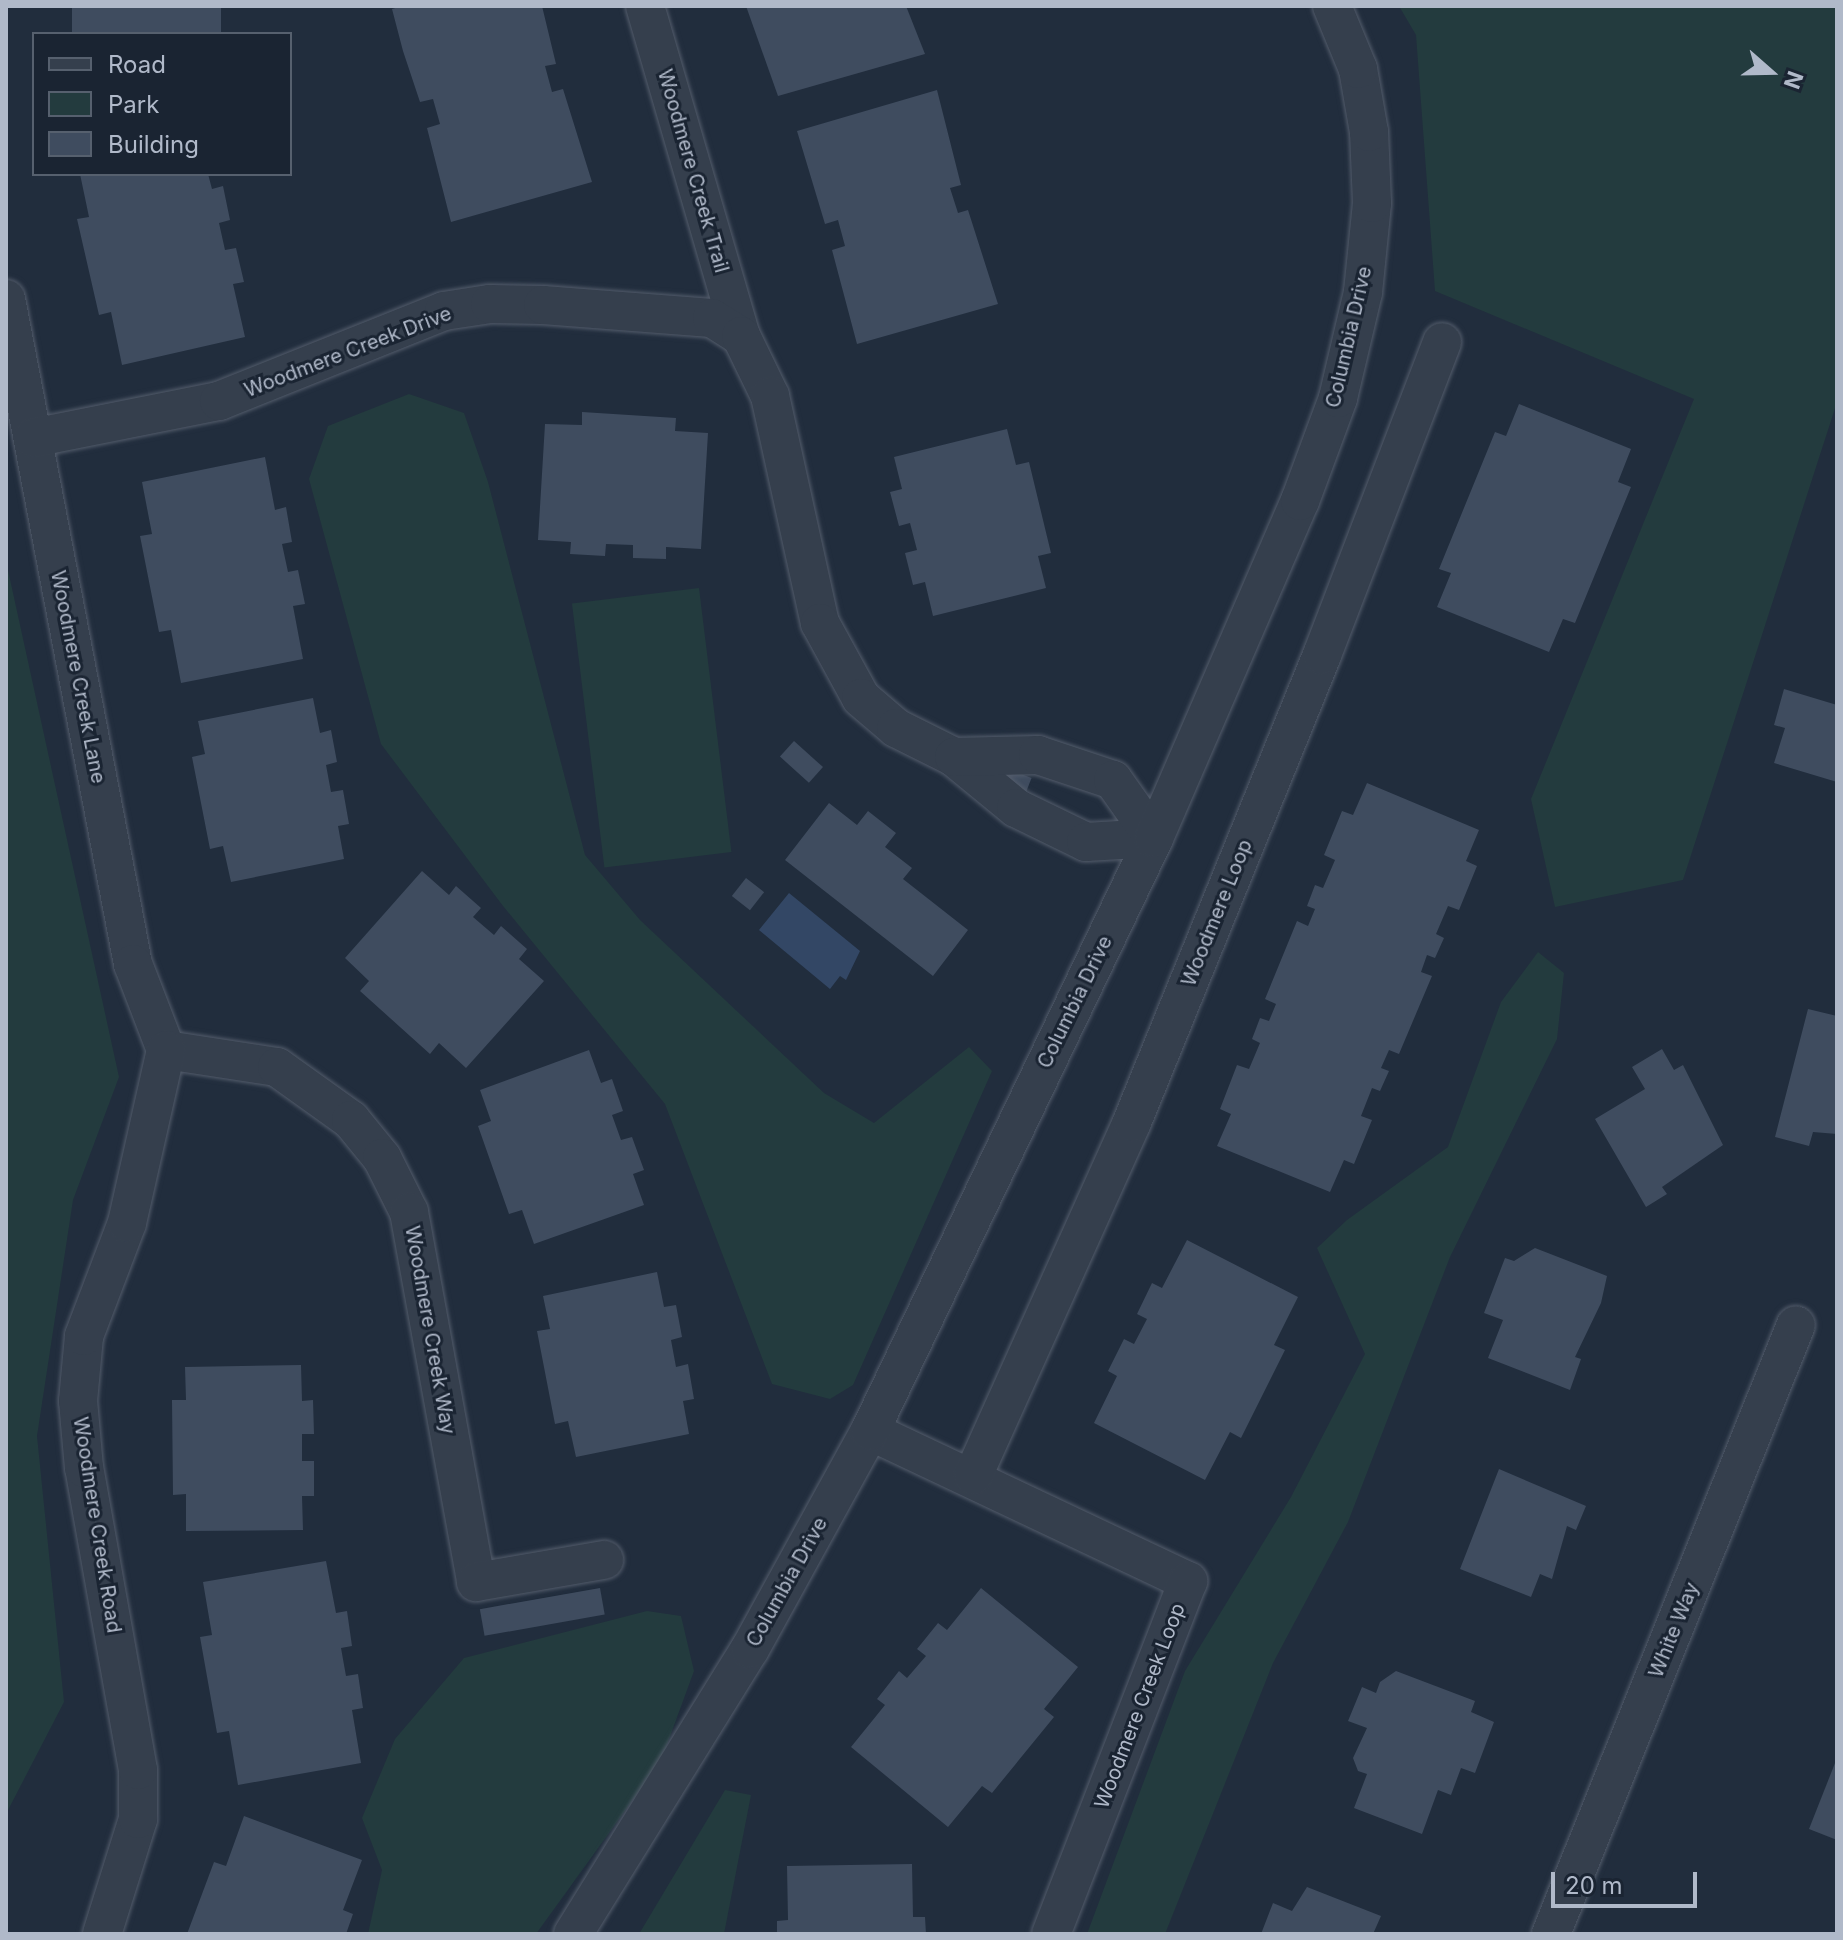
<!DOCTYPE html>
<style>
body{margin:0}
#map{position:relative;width:1843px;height:1940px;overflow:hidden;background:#212d3d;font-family:Inter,sans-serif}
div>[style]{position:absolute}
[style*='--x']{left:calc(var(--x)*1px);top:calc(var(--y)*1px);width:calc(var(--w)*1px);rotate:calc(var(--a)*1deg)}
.green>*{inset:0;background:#233b3e;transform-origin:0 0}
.water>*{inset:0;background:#334765}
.building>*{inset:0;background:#3f4c5f;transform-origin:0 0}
.roads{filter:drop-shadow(0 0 2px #535c6b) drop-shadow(0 0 2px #535c6b)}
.street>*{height:38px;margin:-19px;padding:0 19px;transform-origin:19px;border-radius:19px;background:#353f4d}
span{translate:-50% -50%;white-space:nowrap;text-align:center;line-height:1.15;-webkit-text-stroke:6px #1a2432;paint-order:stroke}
.street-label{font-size:20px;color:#b0b9c9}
.frame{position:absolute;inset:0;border:8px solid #b0b9c9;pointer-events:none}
.legend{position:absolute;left:32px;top:32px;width:260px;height:144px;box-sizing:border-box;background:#1a2432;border:2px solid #56606e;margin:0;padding:10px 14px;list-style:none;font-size:24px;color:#b0b9c9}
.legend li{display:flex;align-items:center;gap:16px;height:40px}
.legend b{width:40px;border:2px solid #56606e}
.north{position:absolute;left:1731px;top:32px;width:80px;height:80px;-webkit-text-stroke:6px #1a2432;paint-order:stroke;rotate:110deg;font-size:22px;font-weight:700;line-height:32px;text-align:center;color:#b0b9c9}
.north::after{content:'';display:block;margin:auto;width:28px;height:36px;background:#b0b9c9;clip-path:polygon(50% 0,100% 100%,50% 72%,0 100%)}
.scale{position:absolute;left:1551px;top:1872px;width:146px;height:36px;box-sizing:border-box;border:4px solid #b0b9c9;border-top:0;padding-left:10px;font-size:24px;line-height:28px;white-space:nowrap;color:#b0b9c9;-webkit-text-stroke:6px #1a2432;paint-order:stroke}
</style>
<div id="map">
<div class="green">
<div style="clip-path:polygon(1399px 6px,1837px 6px,1837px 402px,1683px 880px,1555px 907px,1531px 799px,1694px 399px,1435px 291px,1416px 35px)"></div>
<div style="clip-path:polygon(409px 394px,464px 413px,488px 482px,585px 855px,640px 920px,824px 1093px,874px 1123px,969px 1047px,992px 1071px,853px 1385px,830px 1399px,772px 1384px,665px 1104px,503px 906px,381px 744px,309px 479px,328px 426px)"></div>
<div style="clip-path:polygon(6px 561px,119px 1077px,73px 1200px,37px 1436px,64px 1702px,6px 1814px)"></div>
<div style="left:699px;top:588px;width:266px;height:128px;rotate:83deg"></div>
<div style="clip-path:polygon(1538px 952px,1564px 973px,1557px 1039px,1450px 1257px,1348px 1522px,1273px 1663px,1165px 1934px,1087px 1934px,1185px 1671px,1291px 1497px,1365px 1354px,1317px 1248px,1347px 1220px,1448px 1147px,1501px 1002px)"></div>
<div style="clip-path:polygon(647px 1611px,681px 1616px,694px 1671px,661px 1761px,536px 1934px,368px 1934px,382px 1870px,362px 1818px,395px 1739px,464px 1658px)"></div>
<div style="clip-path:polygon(725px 1790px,751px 1795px,724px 1934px,639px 1934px)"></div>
</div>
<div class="water">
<div style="clip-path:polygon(789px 893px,860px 951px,846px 980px,840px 976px,830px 989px,759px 930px)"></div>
</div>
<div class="building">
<div style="left:72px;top:6px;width:149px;height:28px"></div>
<div style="clip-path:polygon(402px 6px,542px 6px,556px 64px,545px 66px,552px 92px,563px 89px,592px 182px,451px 222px,427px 128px,440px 124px,433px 99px,420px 102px,403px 51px,392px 9px)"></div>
<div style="clip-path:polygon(746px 6px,906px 6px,925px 54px,778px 96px)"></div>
<div style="clip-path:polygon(937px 90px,961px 185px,950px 188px,958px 213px,968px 210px,998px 304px,857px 344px,832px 250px,845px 246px,838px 220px,825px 224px,797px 131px)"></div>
<div style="clip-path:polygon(80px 174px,208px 174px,212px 189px,223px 186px,230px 220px,219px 223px,225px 250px,236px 248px,244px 282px,233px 284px,245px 337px,122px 365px,111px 312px,99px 315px,77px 219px,89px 217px)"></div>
<div style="clip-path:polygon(1519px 404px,1631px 449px,1618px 482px,1631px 487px,1575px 623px,1563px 619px,1549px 652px,1437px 607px,1451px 573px,1439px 569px,1495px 432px,1506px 436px)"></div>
<div style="clip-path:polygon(582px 412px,676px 418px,675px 431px,708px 433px,701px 549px,666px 547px,666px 559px,633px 558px,633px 545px,606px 544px,605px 556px,570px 554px,571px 542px,538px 540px,545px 424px,582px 425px)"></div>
<div style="clip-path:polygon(1007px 429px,1016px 465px,1029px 462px,1051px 553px,1038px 556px,1046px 588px,933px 616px,925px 582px,913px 585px,905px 553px,917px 550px,910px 523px,899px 526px,890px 492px,902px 489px,894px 457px)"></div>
<div style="clip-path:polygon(265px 457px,275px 510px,286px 507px,292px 542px,282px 544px,288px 572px,298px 570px,305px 604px,293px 606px,303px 659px,181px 683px,171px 630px,159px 632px,140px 536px,152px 534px,142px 482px)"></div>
<div style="clip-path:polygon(1784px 689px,1837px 705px,1837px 782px,1774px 763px,1785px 728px,1774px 725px)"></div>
<div style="clip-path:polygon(313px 698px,320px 733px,331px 730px,337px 762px,326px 765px,331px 792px,343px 790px,349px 824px,338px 826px,344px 859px,231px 882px,223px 846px,210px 849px,192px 757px,205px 754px,198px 721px)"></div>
<div style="left:794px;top:741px;width:39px;height:21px;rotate:42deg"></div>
<div style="left:1011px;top:770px;width:22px;height:19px;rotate:21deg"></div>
<div style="clip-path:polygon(1367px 783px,1479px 830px,1466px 861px,1477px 866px,1459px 910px,1448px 906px,1436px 934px,1444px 938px,1435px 958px,1427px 955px,1421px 972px,1432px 976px,1399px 1054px,1389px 1050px,1381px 1068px,1389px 1071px,1380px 1091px,1372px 1088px,1361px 1116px,1372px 1120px,1354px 1164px,1344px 1160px,1330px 1192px,1217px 1146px,1231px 1114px,1220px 1109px,1237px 1065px,1249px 1069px,1260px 1043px,1252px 1039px,1260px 1018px,1269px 1021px,1276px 1004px,1265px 999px,1297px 921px,1308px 926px,1315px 909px,1307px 906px,1315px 885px,1323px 888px,1335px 860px,1324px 855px,1342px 811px,1353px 815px)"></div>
<div style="clip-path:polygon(829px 803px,857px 825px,868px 811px,896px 833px,885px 847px,912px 868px,903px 879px,968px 930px,933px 976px,785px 860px)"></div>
<div style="clip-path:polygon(422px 871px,449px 895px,456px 886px,481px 908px,473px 917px,494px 935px,501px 926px,527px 949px,519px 959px,544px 981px,466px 1068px,439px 1043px,430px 1054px,360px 991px,369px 981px,345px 958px)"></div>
<div style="left:746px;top:878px;width:23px;height:23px;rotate:38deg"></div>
<div style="clip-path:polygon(1808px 1009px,1837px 1016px,1837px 1134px,1813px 1132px,1809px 1146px,1775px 1137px)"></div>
<div style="clip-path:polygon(1662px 1049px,1674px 1070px,1683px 1065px,1723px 1145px,1662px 1187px,1667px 1194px,1646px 1207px,1595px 1119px,1645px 1089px,1632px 1067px)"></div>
<div style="clip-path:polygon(589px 1050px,601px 1083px,612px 1079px,623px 1111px,612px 1115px,621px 1140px,632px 1137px,644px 1170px,633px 1174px,644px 1205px,534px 1244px,522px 1210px,509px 1214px,478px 1126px,491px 1121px,480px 1090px)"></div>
<div style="clip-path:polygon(1187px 1240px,1298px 1297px,1274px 1345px,1285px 1350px,1241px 1438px,1230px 1432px,1205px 1480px,1094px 1423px,1117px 1376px,1108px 1371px,1124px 1339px,1134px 1344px,1147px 1319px,1137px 1314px,1152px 1283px,1162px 1288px)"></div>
<div style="clip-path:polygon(1535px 1248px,1607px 1276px,1601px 1303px,1575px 1357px,1581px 1359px,1570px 1390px,1488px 1358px,1503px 1320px,1484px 1313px,1505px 1258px,1514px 1261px)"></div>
<div style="clip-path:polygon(657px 1272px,664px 1307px,676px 1305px,682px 1337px,671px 1340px,676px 1367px,688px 1364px,694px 1399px,683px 1401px,689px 1434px,576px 1457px,568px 1421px,555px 1424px,537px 1331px,550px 1329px,543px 1296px)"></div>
<div style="clip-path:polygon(301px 1365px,302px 1401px,313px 1400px,314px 1434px,302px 1434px,302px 1461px,314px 1461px,314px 1496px,302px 1496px,303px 1530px,186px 1531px,186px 1494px,173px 1495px,172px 1400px,186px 1400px,185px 1367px)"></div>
<div style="clip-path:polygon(1499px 1469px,1586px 1506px,1576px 1530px,1567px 1526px,1552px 1579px,1540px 1574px,1531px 1597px,1460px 1569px)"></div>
<div style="clip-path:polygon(326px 1561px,336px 1613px,347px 1611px,352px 1646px,341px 1648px,346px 1676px,358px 1674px,363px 1708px,352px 1710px,361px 1763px,238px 1785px,229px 1731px,217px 1733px,200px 1637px,212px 1635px,203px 1582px)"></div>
<div style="left:600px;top:1588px;width:27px;height:122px;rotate:80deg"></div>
<div style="clip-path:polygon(981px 1588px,1078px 1667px,1044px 1709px,1054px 1717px,992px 1793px,982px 1786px,948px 1827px,851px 1747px,885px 1705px,877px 1699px,899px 1671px,907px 1678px,926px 1656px,917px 1649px,938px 1623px,947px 1630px)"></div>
<div style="clip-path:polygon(1396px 1671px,1475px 1701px,1471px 1712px,1494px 1722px,1475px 1773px,1461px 1768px,1451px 1795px,1438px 1790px,1422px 1834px,1354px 1808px,1367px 1774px,1358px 1771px,1353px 1758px,1367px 1728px,1348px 1721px,1362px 1687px,1376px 1693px,1380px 1682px)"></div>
<div style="clip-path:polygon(1837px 1758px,1837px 1840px,1809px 1829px)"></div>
<div style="clip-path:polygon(244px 1816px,362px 1860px,343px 1910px,353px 1914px,346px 1934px,187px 1934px,214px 1862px,226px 1866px)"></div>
<div style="clip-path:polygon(912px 1864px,913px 1917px,925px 1917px,926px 1934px,777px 1934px,777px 1921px,788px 1920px,787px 1866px)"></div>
<div style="clip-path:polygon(1307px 1887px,1381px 1916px,1373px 1934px,1261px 1934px,1273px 1903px,1292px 1911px)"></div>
</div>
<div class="roads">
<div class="street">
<div style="--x:645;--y:6;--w:344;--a:73.8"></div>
<div style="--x:6;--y:299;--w:677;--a:79.19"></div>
<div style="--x:133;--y:964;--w:92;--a:69"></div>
<div style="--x:33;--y:438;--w:190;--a:-11.3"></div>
<div style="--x:219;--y:401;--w:242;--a:-21.8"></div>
<div style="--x:444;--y:311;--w:47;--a:-8.7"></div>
<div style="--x:490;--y:304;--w:53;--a:1.1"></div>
<div style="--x:543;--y:305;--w:169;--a:4.4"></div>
<div style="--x:712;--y:318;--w:34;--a:32"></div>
<div style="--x:741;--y:336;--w:67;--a:64.2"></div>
<div style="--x:770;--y:396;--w:232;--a:77.6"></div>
<div style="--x:820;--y:623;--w:85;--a:61.3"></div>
<div style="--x:861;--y:698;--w:46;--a:40.6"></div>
<div style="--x:896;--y:728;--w:65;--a:26.6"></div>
<div style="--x:954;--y:757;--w:80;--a:39.4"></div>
<div style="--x:1016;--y:808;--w:78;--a:25.9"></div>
<div style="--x:1086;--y:842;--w:68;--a:-3.4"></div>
<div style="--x:954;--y:757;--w:84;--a:-1.4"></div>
<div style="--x:1038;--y:755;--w:79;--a:18.4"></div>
<div style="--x:1113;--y:780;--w:71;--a:54.7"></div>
<div style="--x:166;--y:1050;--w:112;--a:8.7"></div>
<div style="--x:277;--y:1067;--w:91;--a:35.6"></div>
<div style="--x:351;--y:1120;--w:49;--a:50.8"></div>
<div style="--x:382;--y:1158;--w:60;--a:63.4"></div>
<div style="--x:409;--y:1212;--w:376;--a:79.7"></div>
<div style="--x:476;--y:1582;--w:130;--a:-9.8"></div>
<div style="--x:870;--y:1431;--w:352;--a:25.3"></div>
<div style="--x:1188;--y:1581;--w:379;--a:111.2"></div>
<div style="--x:973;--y:1476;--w:388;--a:-65.8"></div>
<div style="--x:1132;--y:1122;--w:504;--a:-67.86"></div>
<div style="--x:1322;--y:655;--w:335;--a:-69"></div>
<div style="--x:102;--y:1934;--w:121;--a:-72.6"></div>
<div style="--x:138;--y:1819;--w:49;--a:-90"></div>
<div style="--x:138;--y:1770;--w:307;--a:-100.1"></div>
<div style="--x:84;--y:1468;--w:67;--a:-95.1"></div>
<div style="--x:78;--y:1401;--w:65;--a:-84.7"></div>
<div style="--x:84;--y:1336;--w:121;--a:-69.2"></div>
<div style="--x:127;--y:1223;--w:177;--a:-77.3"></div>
<div style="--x:573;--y:1934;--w:335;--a:-58.2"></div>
<div style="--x:750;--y:1649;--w:249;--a:-61.2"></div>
<div style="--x:870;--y:1431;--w:657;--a:-64.41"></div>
<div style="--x:1154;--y:838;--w:367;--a:-66.6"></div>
<div style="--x:1300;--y:501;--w:110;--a:-69.7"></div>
<div style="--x:1338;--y:398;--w:109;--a:-76.7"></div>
<div style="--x:1363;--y:292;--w:89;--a:-84.2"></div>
<div style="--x:1372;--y:203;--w:71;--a:-92.4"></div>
<div style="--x:1369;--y:132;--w:64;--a:-99.9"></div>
<div style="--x:1358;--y:69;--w:68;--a:-112.4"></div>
<div style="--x:1551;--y:1934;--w:656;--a:-68.09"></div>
</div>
</div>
<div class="street-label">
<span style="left:693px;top:171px;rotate:74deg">Woodmere Creek Trail</span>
<span style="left:1349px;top:337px;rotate:-77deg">Columbia Drive</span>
<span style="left:348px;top:352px;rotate:-21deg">Woodmere Creek Drive</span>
<span style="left:78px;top:677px;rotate:79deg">Woodmere Creek Lane</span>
<span style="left:1217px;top:913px;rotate:-68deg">Woodmere Loop</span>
<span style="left:1075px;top:1002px;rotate:-64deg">Columbia Drive</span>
<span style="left:430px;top:1330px;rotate:80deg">Woodmere Creek Way</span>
<span style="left:97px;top:1525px;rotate:81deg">Woodmere Creek Road</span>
<span style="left:787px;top:1582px;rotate:-61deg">Columbia Drive</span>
<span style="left:1674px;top:1630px;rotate:-68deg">White Way</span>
<span style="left:1140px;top:1706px;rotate:-69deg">Woodmere Creek Loop</span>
</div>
<div class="frame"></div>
<ul class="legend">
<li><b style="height:10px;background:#353f4d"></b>Road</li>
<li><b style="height:22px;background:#233b3e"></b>Park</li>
<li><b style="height:22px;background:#3f4c5f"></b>Building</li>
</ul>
<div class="north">N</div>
<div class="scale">20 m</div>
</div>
